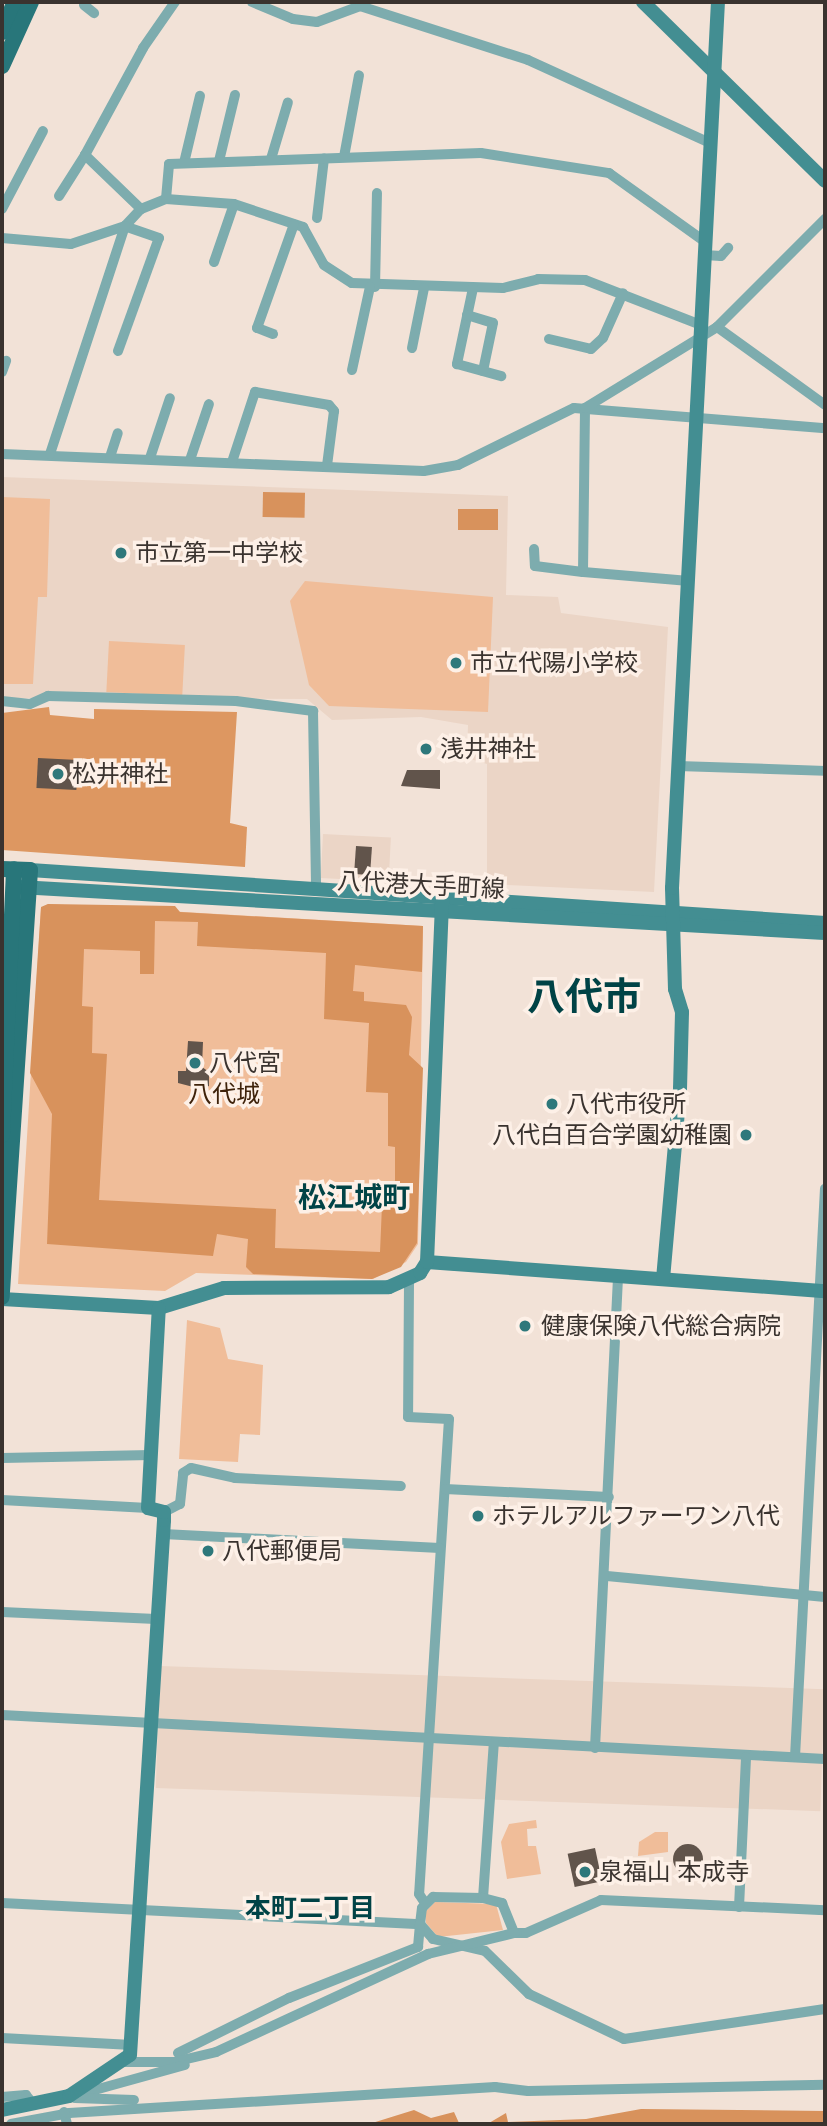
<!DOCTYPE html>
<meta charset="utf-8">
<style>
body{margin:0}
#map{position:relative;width:827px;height:2126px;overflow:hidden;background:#f2e2d7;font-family:Poppins,"Noto Sans JP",sans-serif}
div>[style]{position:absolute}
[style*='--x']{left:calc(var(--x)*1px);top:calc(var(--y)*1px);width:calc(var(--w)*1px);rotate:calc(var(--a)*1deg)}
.built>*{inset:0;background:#ebd5c6;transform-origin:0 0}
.green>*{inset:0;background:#f0bd99;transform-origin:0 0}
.forest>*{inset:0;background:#dd9761}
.water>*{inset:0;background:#d8925c;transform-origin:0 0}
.building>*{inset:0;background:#61544b;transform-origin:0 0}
.round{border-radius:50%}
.street>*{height:10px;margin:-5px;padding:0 5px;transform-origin:5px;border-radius:5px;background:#7dacae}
.secondary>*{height:14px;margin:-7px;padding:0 7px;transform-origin:7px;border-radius:7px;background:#438e92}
.primary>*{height:16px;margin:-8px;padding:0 8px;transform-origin:8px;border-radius:8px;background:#28767a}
.street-bridge>*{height:10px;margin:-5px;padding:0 5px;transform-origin:5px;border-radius:5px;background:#7dacae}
.dots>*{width:19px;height:19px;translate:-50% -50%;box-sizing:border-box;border:4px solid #fdf0e7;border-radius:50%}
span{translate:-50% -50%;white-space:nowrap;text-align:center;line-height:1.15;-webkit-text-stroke:7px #fdf0e7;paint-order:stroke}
.poi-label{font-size:24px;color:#3a332f}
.left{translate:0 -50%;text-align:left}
.right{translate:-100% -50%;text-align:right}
.street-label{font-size:24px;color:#3a332f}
.park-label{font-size:24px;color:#3e220a}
.neighbourhood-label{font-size:26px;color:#004346;font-weight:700}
.quarter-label{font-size:28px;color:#004346;font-weight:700}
.town-label{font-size:38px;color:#004346;font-weight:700}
.frame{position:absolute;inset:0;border:4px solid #3a332f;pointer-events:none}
</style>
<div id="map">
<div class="built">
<div style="clip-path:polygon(2px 477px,508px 496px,506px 595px,558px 597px,561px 613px,668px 627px,654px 892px,487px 884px,487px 764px,467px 758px,468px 725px,421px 717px,332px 720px,307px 699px,2px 698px)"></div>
<div style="left:323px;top:834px;width:68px;height:44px;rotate:3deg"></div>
<div style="left:160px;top:1666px;width:665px;height:122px;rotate:2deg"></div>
</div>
<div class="green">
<div style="clip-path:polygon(2px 497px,50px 499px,47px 597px,38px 597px,33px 684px,2px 684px)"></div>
<div style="clip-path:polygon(305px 581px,493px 597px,488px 712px,329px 706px,309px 685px,290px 601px)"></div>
<div style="left:109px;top:641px;width:76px;height:51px;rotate:3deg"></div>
<div style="clip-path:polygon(48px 904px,423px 926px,418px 1244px,406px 1262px,373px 1279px,196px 1273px,165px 1291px,18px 1284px,41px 908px)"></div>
<div style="clip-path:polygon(187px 1320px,220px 1328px,228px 1359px,263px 1365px,260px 1435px,240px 1434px,238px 1462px,179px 1459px)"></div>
<div style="clip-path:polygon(536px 1820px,537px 1828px,527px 1829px,528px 1846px,536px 1846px,541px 1874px,507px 1879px,501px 1842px,509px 1824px)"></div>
<div style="clip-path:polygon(655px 1832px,668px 1832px,668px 1852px,638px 1856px,639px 1842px)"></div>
<div style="clip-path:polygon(435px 1902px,496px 1904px,503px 1930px,438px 1937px,426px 1923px,425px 1912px)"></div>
</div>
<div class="forest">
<div style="clip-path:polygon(49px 707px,50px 715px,94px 719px,94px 709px,237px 712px,230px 823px,247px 827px,245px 867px,2px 850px,2px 713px)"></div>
</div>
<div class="water">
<div style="left:263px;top:492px;width:42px;height:25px;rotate:1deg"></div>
<div style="left:458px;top:509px;width:40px;height:21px"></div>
<div style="clip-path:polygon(evenodd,48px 904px,175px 906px,180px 912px,423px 926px,422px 972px,355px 965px,353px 991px,364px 992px,364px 1001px,406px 1005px,412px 1017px,409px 1055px,423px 1068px,417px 1243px,401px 1267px,372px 1279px,253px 1274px,246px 1267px,248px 1239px,217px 1234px,213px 1256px,47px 1244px,52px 1114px,30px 1073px,41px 907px,48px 904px,155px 921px,198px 922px,197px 946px,326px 953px,324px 1019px,369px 1023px,366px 1092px,388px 1093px,388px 1146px,395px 1147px,395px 1182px,383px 1182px,380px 1252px,275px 1248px,276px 1209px,99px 1200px,107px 1054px,92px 1053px,93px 1007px,82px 1006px,84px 949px,140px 951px,140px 974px,154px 974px,155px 921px)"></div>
<div style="clip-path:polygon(641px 2109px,825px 2111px,825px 2124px,369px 2124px,414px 2110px,431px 2118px,454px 2112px,459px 2123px,489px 2123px,506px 2113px,508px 2122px,586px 2119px)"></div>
</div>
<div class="building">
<div style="left:38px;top:758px;width:40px;height:30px;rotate:3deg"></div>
<div style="clip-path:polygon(407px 770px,440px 770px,440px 789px,401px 786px)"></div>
<div style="left:356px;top:846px;width:16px;height:28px;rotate:4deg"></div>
<div style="clip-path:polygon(188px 1041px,203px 1042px,202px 1067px,209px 1072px,209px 1086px,201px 1089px,178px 1083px,178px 1071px,186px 1071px)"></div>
<div class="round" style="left:673px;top:1844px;width:30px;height:30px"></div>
<div style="left:595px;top:1848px;width:34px;height:28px;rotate:78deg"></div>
</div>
<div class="street">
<div style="--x:252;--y:2;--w:44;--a:22.5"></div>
<div style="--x:293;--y:19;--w:24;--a:7"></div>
<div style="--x:317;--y:22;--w:46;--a:-20.4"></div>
<div style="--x:360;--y:6;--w:176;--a:17.8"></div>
<div style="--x:528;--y:60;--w:200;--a:24.5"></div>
<div style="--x:84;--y:5;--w:13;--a:39"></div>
<div style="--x:344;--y:157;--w:83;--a:-79.6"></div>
<div style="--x:271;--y:159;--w:59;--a:-73.4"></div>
<div style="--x:219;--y:161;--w:68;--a:-76.4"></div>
<div style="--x:184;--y:163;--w:69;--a:-76.6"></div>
<div style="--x:59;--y:196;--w:49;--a:-57.6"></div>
<div style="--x:166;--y:199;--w:68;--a:4.2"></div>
<div style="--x:234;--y:204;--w:73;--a:18.4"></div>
<div style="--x:303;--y:227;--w:43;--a:61.1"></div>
<div style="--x:324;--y:265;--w:33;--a:33"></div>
<div style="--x:352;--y:283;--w:151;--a:1.9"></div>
<div style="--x:503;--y:288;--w:36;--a:-14"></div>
<div style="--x:538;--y:279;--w:47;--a:1.2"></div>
<div style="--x:585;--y:280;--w:124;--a:21.2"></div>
<div style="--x:2;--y:209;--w:88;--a:-62.3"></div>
<div style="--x:141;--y:209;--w:78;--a:-136"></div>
<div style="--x:85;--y:155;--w:122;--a:-61.5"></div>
<div style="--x:143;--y:48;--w:56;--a:-55.2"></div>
<div style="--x:317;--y:218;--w:60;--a:-83.3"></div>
<div style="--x:2;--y:238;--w:69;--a:5"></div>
<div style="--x:71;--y:244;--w:57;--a:-18.4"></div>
<div style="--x:125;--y:226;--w:23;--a:-47"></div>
<div style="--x:141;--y:209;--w:27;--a:-22"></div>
<div style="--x:166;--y:199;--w:35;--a:-85"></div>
<div style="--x:169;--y:164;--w:312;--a:-2"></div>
<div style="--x:481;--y:153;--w:130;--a:8.9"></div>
<div style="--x:609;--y:173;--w:117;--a:35.6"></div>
<div style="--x:704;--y:255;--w:17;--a:3"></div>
<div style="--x:721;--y:256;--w:11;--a:-49"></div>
<div style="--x:214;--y:262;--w:61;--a:-71"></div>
<div style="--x:375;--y:287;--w:94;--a:-88.8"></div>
<div style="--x:473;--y:288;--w:78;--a:101.9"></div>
<div style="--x:457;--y:364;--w:46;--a:15.3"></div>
<div style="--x:467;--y:315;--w:27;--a:17"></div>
<div style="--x:493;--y:323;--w:49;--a:101.8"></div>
<div style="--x:717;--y:327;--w:133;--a:35.8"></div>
<div style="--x:273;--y:334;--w:17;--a:-159"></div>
<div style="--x:257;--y:328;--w:110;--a:-70.4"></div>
<div style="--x:549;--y:339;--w:43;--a:13.4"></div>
<div style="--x:591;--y:349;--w:16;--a:-43"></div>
<div style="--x:603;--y:338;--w:49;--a:-66"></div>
<div style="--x:412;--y:348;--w:61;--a:-78.7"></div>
<div style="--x:118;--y:351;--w:120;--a:-70.1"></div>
<div style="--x:159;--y:238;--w:36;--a:-161"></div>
<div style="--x:352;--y:370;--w:85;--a:-77.8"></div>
<div style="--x:2;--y:372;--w:12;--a:-70"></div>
<div style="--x:2;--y:454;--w:422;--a:2.3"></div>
<div style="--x:424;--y:471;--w:35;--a:-10"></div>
<div style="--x:458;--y:465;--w:129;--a:-26.2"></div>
<div style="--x:574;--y:408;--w:252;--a:4.6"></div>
<div style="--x:50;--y:454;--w:240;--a:-71.8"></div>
<div style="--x:110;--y:457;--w:25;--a:-72"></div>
<div style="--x:150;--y:458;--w:63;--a:-71.6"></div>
<div style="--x:190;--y:460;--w:59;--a:-71.3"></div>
<div style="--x:232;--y:462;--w:74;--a:-71.8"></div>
<div style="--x:255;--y:392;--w:75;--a:10"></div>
<div style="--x:329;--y:405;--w:8;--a:50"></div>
<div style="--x:334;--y:411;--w:55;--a:97.3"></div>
<div style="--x:534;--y:549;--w:17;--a:87"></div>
<div style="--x:535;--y:566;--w:48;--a:7.1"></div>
<div style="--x:689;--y:581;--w:106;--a:-175.1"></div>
<div style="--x:583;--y:572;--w:164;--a:-89.3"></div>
<div style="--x:585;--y:408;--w:155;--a:-31.5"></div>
<div style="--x:717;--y:327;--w:153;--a:-45"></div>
<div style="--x:2;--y:701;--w:28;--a:6"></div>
<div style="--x:30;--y:704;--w:20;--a:-24"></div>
<div style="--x:48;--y:696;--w:188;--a:1.5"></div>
<div style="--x:236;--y:701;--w:78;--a:7.4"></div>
<div style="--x:313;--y:711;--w:180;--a:89"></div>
<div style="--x:678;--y:766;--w:147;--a:1.9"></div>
<div style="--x:409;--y:1283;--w:134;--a:90.4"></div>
<div style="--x:408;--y:1417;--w:41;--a:2.8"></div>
<div style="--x:449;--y:1419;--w:476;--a:93.6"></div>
<div style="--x:419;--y:1894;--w:11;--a:56"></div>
<div style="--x:2;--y:1458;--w:149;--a:-1.2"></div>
<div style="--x:445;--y:1489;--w:164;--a:2.8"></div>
<div style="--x:2;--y:1500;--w:146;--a:3.1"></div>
<div style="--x:164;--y:1512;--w:18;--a:-27"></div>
<div style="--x:180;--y:1504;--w:31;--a:-84"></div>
<div style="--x:183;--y:1473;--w:9;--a:-32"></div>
<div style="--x:191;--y:1468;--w:45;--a:12.8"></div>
<div style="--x:235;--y:1478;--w:166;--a:2.8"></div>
<div style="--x:163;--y:1534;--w:277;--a:2.9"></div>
<div style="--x:607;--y:1576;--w:219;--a:5.5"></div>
<div style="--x:2;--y:1612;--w:154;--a:2.6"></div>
<div style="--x:2;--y:1715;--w:824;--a:3.06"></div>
<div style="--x:595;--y:1748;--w:473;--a:-87.2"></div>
<div style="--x:795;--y:1757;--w:569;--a:-86.98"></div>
<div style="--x:483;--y:1898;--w:156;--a:-86"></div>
<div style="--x:2;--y:1903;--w:419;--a:2.9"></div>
<div style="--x:420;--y:1924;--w:16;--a:-83"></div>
<div style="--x:422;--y:1908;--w:16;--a:-45"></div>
<div style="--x:433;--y:1897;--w:50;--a:1.1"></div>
<div style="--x:483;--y:1898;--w:20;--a:15"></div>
<div style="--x:502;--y:1903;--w:32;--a:68"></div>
<div style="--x:514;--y:1933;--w:12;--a:0"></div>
<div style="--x:526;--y:1933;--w:82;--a:-23.7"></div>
<div style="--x:601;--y:1900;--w:224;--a:2.6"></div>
<div style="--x:739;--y:1907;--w:150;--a:-87.3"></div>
<div style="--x:420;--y:1924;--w:20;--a:49"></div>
<div style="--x:433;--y:1939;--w:53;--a:13"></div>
<div style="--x:485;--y:1951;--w:62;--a:44.3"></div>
<div style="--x:529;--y:1994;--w:105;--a:25.3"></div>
<div style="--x:624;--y:2039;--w:203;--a:-8.5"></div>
<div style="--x:2;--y:2038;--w:130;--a:3.1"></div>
<div style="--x:178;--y:2053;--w:124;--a:-26.4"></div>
<div style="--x:289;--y:1998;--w:139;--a:-21.6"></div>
<div style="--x:418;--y:1947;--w:23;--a:-85"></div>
<div style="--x:122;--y:2062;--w:52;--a:0"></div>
<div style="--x:174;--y:2062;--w:43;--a:-13.4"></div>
<div style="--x:216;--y:2052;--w:234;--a:-24.8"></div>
<div style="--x:428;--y:1954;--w:89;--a:-13.7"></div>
<div style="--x:73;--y:2096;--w:116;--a:-15.5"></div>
<div style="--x:2;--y:2097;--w:24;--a:-5"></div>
<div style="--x:26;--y:2095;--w:11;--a:52"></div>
<div style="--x:75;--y:2098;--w:59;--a:1.9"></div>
<div style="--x:11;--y:2124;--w:59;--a:-10.7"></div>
<div style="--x:69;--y:2113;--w:427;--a:-3.5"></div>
<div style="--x:495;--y:2087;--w:33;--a:7"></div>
<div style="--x:528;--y:2091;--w:297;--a:-1.2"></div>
</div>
<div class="secondary">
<div style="--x:643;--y:2;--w:255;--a:44.5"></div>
<div style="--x:30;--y:870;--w:797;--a:3.81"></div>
<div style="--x:19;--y:887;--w:807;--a:3.27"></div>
<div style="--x:427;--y:1262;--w:399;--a:4.2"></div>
<div style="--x:663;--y:1279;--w:191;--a:-84.9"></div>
<div style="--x:680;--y:1089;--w:77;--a:-88.5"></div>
<div style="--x:682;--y:1012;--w:24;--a:-107"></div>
<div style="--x:675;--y:989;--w:101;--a:-91.7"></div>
<div style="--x:672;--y:888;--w:887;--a:-87.03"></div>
<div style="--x:2;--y:1299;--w:157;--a:3.3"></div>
<div style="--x:159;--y:1308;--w:68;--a:-17.1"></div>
<div style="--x:224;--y:1288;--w:165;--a:-0.3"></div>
<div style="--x:389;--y:1287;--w:34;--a:-24"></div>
<div style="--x:420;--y:1273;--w:13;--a:-58"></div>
<div style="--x:427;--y:1262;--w:364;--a:-87.6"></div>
<div style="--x:2;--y:2110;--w:68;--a:-11.8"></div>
<div style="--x:69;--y:2096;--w:73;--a:-33.9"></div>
<div style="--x:130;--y:2055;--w:536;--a:-86.36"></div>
<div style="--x:164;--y:1520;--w:8;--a:-90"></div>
<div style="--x:164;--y:1512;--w:16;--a:-166"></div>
<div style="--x:148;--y:1508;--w:200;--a:-86.9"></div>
</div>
<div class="primary">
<div style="--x:2;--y:32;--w:33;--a:-67"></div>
<div style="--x:2;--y:66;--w:70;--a:-65.6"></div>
<div style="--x:2;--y:869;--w:28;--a:2"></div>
<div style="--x:30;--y:870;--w:428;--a:93.8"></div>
<div style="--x:2;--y:1135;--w:266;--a:-87.4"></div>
</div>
<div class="street-bridge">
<div style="--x:64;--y:2112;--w:12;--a:76"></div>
</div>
<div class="dots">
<div style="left:121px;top:553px;background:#2e787b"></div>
<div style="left:456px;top:663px;background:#2e787b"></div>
<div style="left:426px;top:749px;background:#2e787b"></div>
<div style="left:58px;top:774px;background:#2e787b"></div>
<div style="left:195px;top:1063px;background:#2e787b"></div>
<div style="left:552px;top:1104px;background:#2e787b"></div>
<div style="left:746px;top:1135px;background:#2e787b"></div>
<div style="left:525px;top:1326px;background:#2e787b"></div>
<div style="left:478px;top:1516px;background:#2e787b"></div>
<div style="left:208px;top:1551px;background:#2e787b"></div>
<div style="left:585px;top:1872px;background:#2e787b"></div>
</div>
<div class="poi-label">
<span class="left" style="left:135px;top:553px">市立第一中学校</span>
<span class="left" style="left:470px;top:663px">市立代陽小学校</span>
<span class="left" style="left:440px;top:749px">浅井神社</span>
<span class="left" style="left:72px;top:774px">松井神社</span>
<span class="left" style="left:209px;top:1063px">八代宮</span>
<span class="left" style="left:566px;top:1104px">八代市役所</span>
<span class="right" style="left:732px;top:1135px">八代白百合学園幼稚園</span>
<span class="left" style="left:541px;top:1326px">健康保険八代総合病院</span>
<span class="left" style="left:492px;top:1516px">ホテルアルファーワン八代</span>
<span class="left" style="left:222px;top:1551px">八代郵便局</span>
<span class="left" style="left:599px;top:1872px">泉福山 本成寺</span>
</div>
<div class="street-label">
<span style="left:421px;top:885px;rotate:3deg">八代港大手町線</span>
</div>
<div class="park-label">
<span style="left:224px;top:1094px">八代城</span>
</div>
<div class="neighbourhood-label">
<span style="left:310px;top:1909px">本町二丁目</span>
</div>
<div class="quarter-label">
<span style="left:354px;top:1198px">松江城町</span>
</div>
<div class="town-label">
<span style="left:584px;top:997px">八代市</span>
</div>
<div class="frame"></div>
</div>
